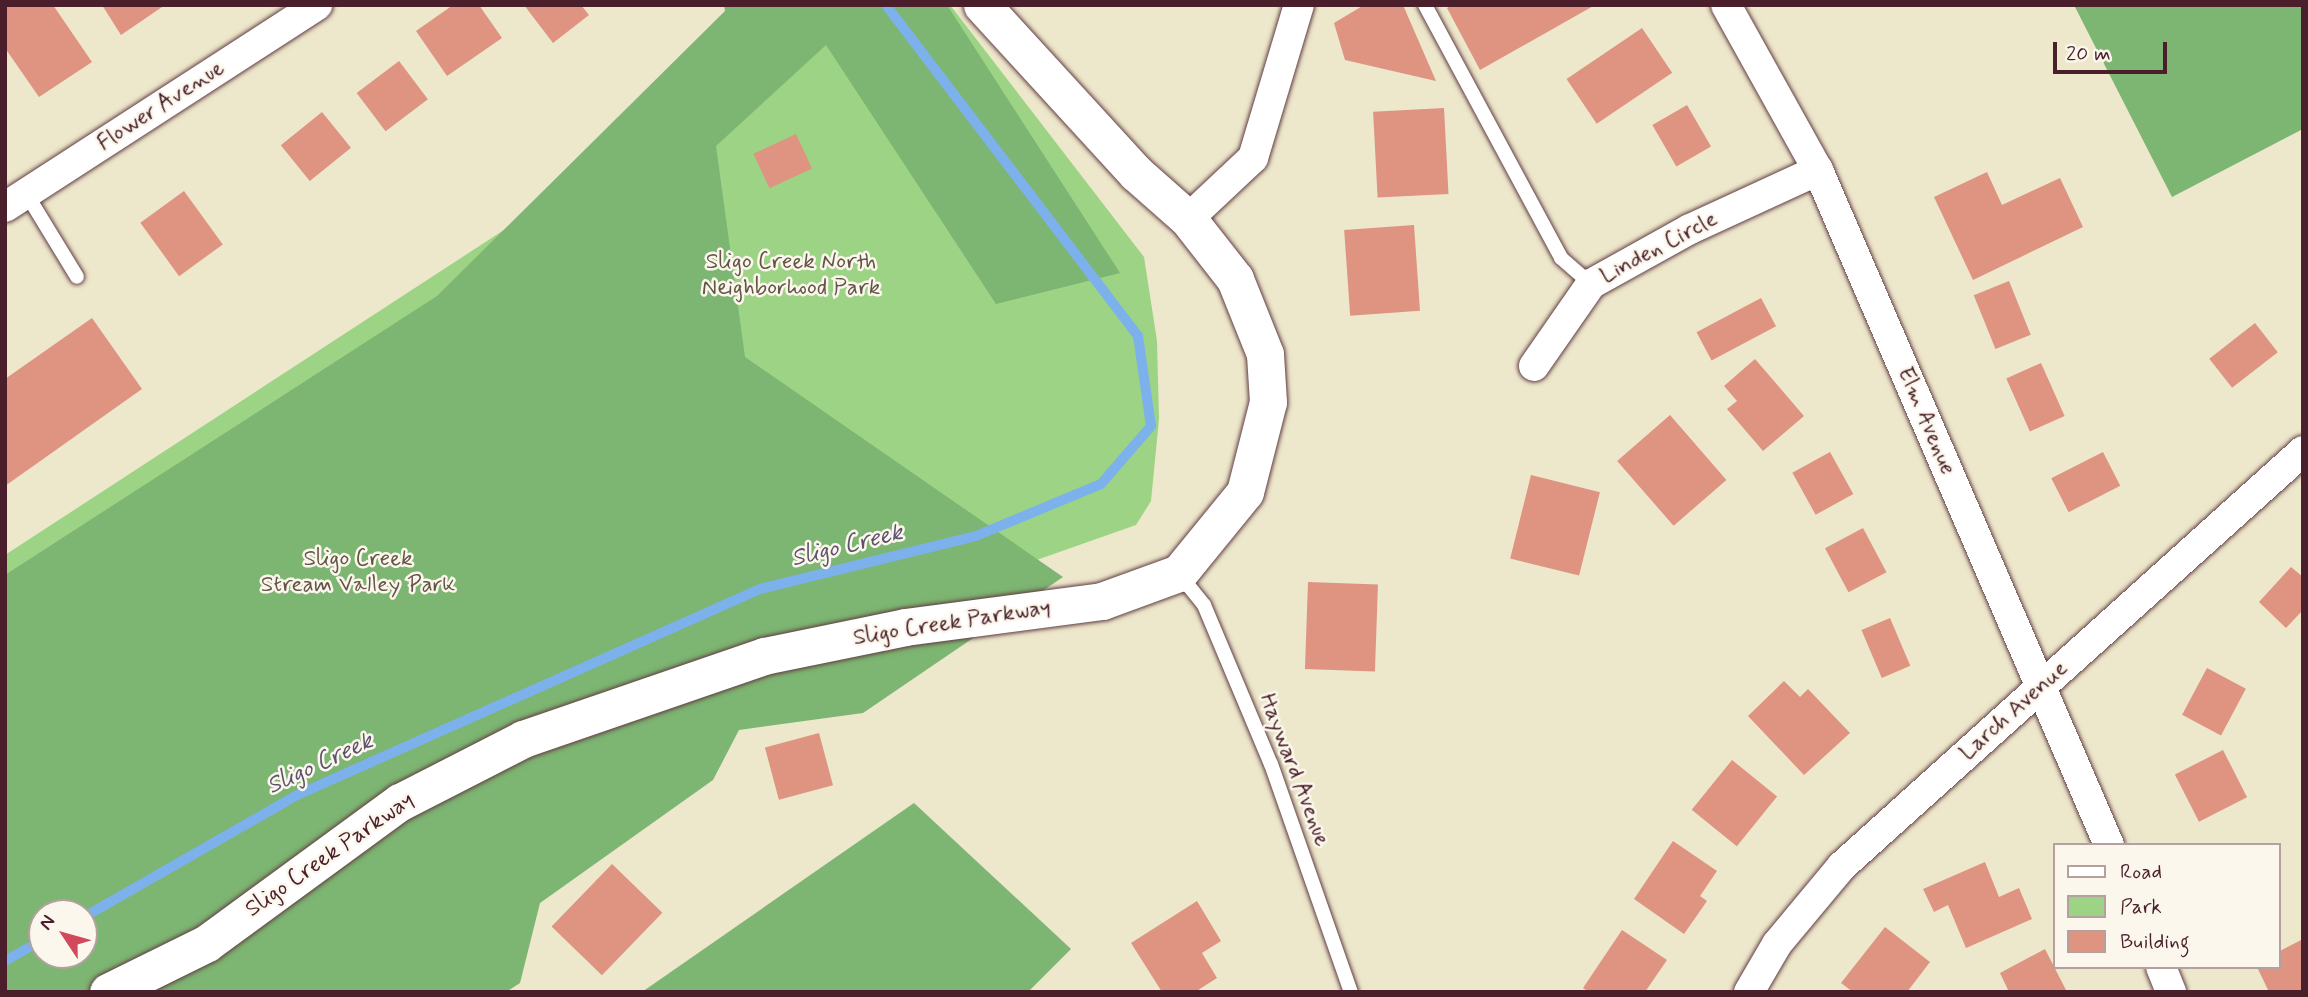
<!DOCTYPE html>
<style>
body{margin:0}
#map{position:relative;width:2308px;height:997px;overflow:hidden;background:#ede7cb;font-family:Mynerve,sans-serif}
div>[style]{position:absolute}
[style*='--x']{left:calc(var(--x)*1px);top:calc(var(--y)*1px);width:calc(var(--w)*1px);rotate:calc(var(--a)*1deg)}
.green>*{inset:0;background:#9cd384}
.forest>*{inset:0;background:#7db572}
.stream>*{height:10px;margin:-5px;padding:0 5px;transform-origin:5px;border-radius:5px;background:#7db1eb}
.building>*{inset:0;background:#de9481;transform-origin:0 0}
.roads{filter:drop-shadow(0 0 2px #623d43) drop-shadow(0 0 2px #623d43)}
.service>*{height:14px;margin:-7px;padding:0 7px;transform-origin:7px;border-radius:7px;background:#fff}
.minor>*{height:30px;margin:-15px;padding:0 15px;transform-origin:15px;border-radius:15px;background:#fff}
.tertiary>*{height:37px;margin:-18.5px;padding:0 18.5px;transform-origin:18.5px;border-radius:18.5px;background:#fff}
span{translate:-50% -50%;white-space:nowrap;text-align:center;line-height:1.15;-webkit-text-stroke:5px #fbf7ec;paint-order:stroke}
.street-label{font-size:23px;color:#4a1f2b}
.park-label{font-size:23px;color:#635546}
.water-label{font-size:24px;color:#5c526e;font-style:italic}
.frame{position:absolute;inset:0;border:7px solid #4a1f2b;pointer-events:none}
.legend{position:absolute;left:2053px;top:843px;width:228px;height:126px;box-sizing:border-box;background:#fbf7ec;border:2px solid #b4a19f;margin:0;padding:9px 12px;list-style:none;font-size:21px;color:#4a1f2b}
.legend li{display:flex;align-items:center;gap:14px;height:35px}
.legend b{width:35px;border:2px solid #b4a19f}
.north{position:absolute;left:28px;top:899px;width:70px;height:70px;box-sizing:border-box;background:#fbf7ec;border:2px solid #b4a19f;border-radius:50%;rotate:306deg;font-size:19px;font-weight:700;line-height:28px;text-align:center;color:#4a1f2b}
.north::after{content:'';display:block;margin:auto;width:24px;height:32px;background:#d1495b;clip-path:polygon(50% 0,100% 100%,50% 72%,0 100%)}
.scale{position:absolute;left:2053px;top:42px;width:114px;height:32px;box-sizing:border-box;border:4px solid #4a1f2b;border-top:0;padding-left:9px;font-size:21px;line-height:24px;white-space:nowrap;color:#4a1f2b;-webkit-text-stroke:5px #fbf7ec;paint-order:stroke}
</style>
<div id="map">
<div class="green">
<div style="clip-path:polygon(evenodd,740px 5px,950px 5px,1144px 257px,1157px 341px,1159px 419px,1151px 501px,1136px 525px,726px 669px,230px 911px,5px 992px,5px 555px,771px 56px,740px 5px,42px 913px,84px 913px,84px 955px,42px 955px,42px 913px)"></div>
</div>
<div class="forest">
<div style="clip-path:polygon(evenodd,724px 5px,947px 5px,1120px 273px,996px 304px,826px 45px,716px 146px,745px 357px,1063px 577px,863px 713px,739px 730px,713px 780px,540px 903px,520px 983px,506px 992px,5px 992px,5px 575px,437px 296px,725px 11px,724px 5px,42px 913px,84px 913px,84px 955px,42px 955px,42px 913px)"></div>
<div style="clip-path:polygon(2074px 5px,2303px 5px,2303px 129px,2172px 197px)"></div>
<div style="clip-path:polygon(914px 803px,1071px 949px,1028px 992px,642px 992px)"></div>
</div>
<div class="stream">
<div style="--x:84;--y:917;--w:243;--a:-29.8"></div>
<div style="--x:295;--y:796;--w:509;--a:-24"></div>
<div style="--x:760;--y:589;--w:222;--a:-13.8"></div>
<div style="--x:976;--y:536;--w:135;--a:-22.6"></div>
<div style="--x:1101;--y:484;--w:77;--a:-49.2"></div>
<div style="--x:1151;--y:426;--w:91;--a:-98.2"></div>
<div style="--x:1138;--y:336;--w:416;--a:-127.3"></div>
<div style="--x:5;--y:961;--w:43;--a:-29.6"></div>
</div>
<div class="building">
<div style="clip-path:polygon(5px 5px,53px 5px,92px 62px,39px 97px,5px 48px)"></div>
<div style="clip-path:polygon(102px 5px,165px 5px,121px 35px)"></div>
<div style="clip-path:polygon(453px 5px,479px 5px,502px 38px,447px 76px,416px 31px)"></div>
<div style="clip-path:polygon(524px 5px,581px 5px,589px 15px,553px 43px)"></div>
<div style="clip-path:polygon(1364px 5px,1403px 5px,1436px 81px,1345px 60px,1334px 23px)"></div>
<div style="clip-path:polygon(1452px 5px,1595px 5px,1480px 70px,1447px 8px)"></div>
<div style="left:1642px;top:28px;width:54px;height:91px;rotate:56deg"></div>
<div style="left:399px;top:61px;width:48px;height:53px;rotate:53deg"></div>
<div style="left:1687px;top:105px;width:48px;height:40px;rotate:60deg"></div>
<div style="left:1444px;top:108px;width:86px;height:71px;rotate:87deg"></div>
<div style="left:322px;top:112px;width:46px;height:53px;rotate:51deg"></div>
<div style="left:796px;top:134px;width:38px;height:47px;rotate:65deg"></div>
<div style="clip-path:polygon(1987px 172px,2002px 205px,2060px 178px,2083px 227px,1973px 280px,1934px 197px)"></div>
<div style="left:184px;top:191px;width:66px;height:54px;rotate:54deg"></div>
<div style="left:1414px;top:225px;width:86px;height:70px;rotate:86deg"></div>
<div style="left:2009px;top:281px;width:58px;height:38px;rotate:68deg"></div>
<div style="left:1761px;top:298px;width:32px;height:73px;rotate:62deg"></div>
<div style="clip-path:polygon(92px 318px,142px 389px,5px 486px,5px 379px)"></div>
<div style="left:2255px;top:323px;width:37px;height:58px;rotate:52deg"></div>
<div style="clip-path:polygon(1755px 359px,1804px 416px,1763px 451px,1727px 409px,1737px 401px,1724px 386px)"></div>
<div style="left:2041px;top:363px;width:58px;height:38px;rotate:66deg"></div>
<div style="left:1670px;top:415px;width:86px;height:70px;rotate:49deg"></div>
<div style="left:1830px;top:452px;width:48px;height:43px;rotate:61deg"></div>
<div style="left:2103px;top:452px;width:38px;height:58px;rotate:63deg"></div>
<div style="left:1531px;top:475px;width:71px;height:86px;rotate:14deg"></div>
<div style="left:1863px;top:528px;width:50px;height:43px;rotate:62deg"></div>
<div style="clip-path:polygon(2291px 567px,2303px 577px,2303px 610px,2286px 628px,2259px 602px)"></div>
<div style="left:1308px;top:582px;width:70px;height:87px;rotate:2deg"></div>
<div style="left:1890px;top:618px;width:52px;height:31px;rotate:67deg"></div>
<div style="left:2207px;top:668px;width:44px;height:53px;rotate:28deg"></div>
<div style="clip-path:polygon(1784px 681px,1800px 697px,1808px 689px,1850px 733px,1804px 775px,1748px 716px)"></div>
<div style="left:819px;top:733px;width:54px;height:56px;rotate:75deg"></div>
<div style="left:2223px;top:750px;width:53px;height:54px;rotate:63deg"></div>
<div style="left:1732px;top:760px;width:58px;height:64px;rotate:39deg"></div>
<div style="clip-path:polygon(1673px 841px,1717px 871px,1700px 896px,1707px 901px,1684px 934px,1634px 899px)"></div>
<div style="clip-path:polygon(1985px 862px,1999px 897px,2019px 888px,2032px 919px,1966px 948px,1948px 905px,1934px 912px,1923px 889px)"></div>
<div style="left:612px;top:864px;width:70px;height:87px;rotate:44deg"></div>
<div style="clip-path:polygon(1197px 901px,1221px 941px,1202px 953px,1217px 978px,1195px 992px,1162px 992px,1131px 943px)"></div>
<div style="clip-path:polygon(1885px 927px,1930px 962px,1907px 992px,1853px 992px,1841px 983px)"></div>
<div style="clip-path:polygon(1622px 930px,1667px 960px,1645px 992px,1589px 992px,1583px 988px)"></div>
<div style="clip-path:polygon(2303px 939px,2303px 992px,2269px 992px,2257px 967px,2278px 967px,2278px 952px)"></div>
<div style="clip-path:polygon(2045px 949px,2067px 992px,2009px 992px,2000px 973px)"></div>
</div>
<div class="roads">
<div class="service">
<div style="--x:1425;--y:5;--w:287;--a:61.7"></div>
<div style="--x:1561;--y:258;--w:40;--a:41"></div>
<div style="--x:26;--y:193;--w:98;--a:58.7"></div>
<div style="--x:1179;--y:574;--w:40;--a:51"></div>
<div style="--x:1204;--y:605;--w:173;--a:67.2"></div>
<div style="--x:1271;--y:764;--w:242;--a:70.7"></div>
</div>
<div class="minor">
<div style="--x:1726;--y:5;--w:189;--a:60.9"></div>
<div style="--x:1818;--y:170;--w:735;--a:66.68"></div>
<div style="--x:5;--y:207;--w:372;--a:-32.9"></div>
<div style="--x:1188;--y:219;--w:89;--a:-43.2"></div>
<div style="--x:1253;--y:158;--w:160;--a:-73.3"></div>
<div style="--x:1534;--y:366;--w:100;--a:-55.2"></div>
<div style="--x:1591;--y:284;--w:113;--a:-29.1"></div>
<div style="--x:1690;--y:229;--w:141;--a:-24.7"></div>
<div style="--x:2161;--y:967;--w:27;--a:68"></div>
<div style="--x:1749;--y:992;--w:56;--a:-59.7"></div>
<div style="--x:1777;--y:944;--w:102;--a:-50.2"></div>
<div style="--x:1842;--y:866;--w:620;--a:-41.99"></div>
</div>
<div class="tertiary">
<div style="--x:108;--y:992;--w:110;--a:-26.3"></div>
<div style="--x:207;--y:943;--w:239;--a:-36.2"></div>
<div style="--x:400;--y:802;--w:138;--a:-27.1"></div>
<div style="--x:523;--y:739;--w:255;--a:-19"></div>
<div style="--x:764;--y:656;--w:144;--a:-11.6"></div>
<div style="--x:905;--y:627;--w:199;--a:-7.5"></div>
<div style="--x:1102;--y:601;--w:82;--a:-20"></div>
<div style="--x:1179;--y:573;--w:104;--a:-50.8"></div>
<div style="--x:1245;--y:492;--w:93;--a:-75.7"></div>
<div style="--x:1268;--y:402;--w:48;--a:-93.6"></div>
<div style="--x:1265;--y:354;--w:81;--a:-111.8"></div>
<div style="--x:1235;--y:279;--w:76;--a:-128.1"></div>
<div style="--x:1188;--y:219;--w:69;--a:-138.5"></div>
<div style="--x:1136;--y:173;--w:228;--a:-132.5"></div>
</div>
</div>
<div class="street-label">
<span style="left:161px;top:106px;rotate:-33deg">Flower Avenue</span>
<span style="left:1659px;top:248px;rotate:-28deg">Linden Circle</span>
<span style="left:1926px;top:421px;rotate:67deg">Elm Avenue</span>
<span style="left:952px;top:623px;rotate:-9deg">Sligo Creek Parkway</span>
<span style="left:2014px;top:711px;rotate:-42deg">Larch Avenue</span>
<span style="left:1294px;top:770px;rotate:69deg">Hayward Avenue</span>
<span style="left:330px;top:855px;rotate:-35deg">Sligo Creek Parkway</span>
</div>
<div class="park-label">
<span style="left:791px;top:275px">Sligo Creek North<br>Neighborhood Park</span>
<span style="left:358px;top:572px">Sligo Creek<br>Stream Valley Park</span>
</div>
<div class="water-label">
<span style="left:847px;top:546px;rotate:-14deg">Sligo Creek</span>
<span style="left:320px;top:764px;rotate:-25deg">Sligo Creek</span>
</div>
<div class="frame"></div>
<ul class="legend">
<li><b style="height:9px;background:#fff"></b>Road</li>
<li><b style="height:19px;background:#9cd384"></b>Park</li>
<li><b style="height:19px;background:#de9481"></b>Building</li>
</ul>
<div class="north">N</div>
<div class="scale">20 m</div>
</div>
